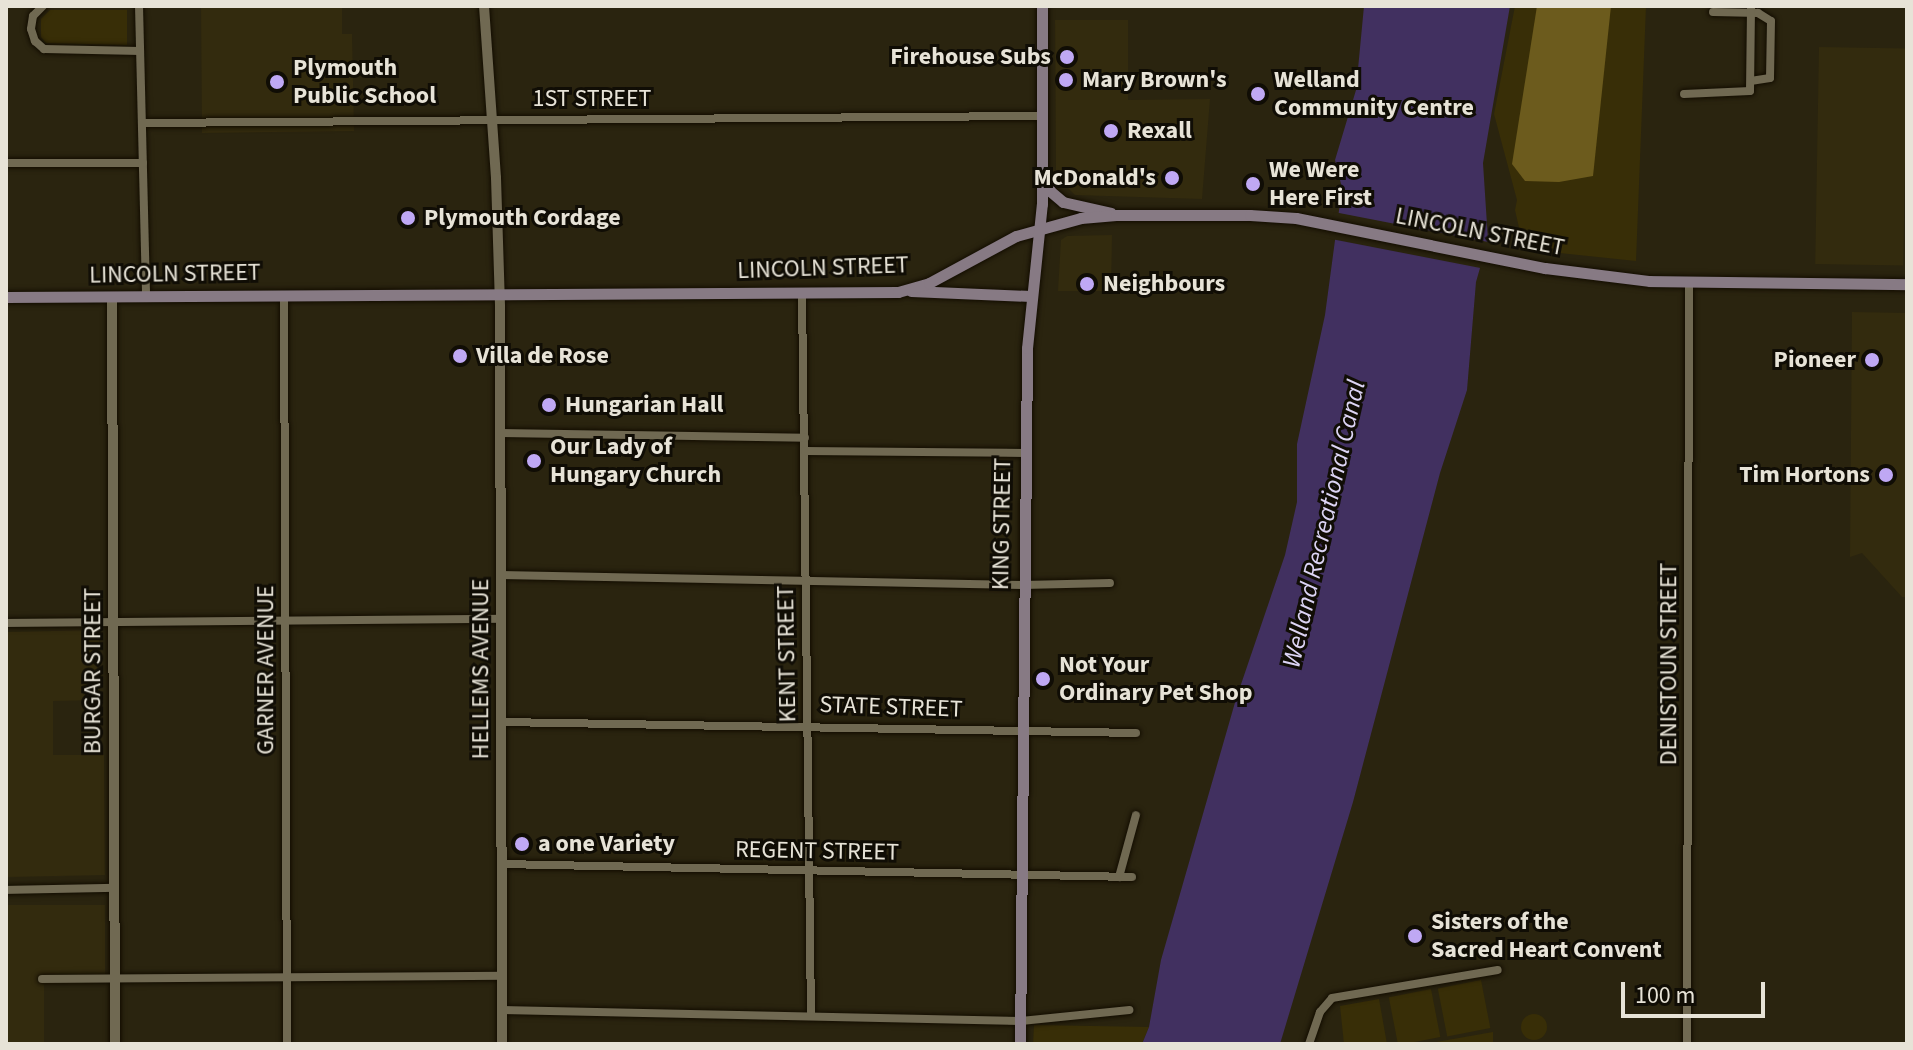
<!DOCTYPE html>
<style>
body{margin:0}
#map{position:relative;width:1913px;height:1050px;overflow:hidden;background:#2a240f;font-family:"Source Sans 3",sans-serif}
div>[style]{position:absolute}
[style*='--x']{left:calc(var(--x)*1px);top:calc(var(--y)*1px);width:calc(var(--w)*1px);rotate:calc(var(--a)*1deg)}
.built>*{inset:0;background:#332b0e;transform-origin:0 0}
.green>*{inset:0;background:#382e07;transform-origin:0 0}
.round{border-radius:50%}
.forest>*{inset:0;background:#6c5b1d}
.water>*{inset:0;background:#413060}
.pier>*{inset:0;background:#2a240f;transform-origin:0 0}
.roads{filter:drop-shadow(0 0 2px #130d00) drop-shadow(0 0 2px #130d00)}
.minor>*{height:8px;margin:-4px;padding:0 4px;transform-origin:4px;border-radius:4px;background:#706952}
.tertiary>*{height:10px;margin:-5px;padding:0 5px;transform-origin:5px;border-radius:5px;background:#706952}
.secondary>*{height:11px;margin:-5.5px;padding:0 5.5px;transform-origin:5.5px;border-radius:5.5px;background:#877a84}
.dots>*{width:22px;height:22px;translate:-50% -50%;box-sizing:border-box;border:4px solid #100d05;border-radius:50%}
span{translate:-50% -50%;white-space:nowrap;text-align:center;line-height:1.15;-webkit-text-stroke:6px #100d05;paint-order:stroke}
.poi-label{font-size:24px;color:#e7e3d7;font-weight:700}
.right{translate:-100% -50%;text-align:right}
.left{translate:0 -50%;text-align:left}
.street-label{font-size:24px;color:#e7e3d7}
.water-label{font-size:26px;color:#dcd4f4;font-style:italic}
.frame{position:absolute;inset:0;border:8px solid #e7e3d7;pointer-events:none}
.scale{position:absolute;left:1621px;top:982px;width:144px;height:36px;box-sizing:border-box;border:4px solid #e7e3d7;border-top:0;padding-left:10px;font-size:24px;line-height:28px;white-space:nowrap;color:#e7e3d7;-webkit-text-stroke:6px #100d05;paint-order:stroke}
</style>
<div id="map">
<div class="built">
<div style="clip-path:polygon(201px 6px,342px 6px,342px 34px,352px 34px,354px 131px,202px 133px)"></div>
<div style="clip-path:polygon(1055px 20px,1128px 20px,1128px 100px,1210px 99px,1202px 199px,1075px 195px,1056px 176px)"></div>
<div style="left:1819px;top:47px;width:88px;height:217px;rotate:1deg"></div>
<div style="clip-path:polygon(1112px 235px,1111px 291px,1058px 291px,1061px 240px,1067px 236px)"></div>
<div style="clip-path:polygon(1852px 312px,1907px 313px,1907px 597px,1902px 597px,1862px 553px,1850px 557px)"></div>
<div style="clip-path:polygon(99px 630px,99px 700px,53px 701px,53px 755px,104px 755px,105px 875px,6px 877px,6px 632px)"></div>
<div style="clip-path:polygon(6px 905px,105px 905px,105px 983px,44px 984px,44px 1044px,6px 1044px)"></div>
</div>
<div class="green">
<div style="clip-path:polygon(1515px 6px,1646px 6px,1636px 261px,1531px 250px,1527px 237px,1520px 232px,1515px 210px,1517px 200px,1494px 114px)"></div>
<div style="clip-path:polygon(50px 10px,127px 10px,127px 45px,46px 43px,41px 37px,41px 19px)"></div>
<div style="left:1481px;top:980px;width:49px;height:44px;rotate:79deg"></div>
<div style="left:1431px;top:989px;width:49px;height:43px;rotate:79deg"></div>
<div style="clip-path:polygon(1379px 999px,1387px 1044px,1344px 1044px,1340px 1006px)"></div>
<div class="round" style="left:1521px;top:1014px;width:26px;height:26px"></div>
<div style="clip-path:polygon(1034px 1025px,1149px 1027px,1142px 1044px,1033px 1044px)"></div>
<div style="clip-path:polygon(1493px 1032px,1493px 1044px,1425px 1044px)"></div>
</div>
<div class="forest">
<div style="clip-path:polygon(1537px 6px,1611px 6px,1593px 176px,1559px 182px,1525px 181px,1512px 164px)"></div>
</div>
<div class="water">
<div style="clip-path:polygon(1364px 6px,1510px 6px,1483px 163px,1488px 240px,1476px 282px,1467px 390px,1440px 473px,1353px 802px,1280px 1044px,1142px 1044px,1149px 1027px,1161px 960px,1236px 699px,1285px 555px,1297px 502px,1297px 444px,1325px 315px,1342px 188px,1335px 160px,1356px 90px)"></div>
</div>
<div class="pier">
<div style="left:1334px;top:212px;width:161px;height:27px;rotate:11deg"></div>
</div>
<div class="roads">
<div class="minor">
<div style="--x:43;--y:6;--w:14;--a:135"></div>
<div style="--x:33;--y:16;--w:13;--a:99"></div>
<div style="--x:31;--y:29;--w:13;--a:72"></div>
<div style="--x:35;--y:41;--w:12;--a:42"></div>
<div style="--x:44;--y:49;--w:96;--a:1.2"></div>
<div style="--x:139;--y:6;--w:290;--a:88.6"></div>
<div style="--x:1713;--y:12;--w:45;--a:1.3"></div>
<div style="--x:1758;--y:13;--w:15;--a:32"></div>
<div style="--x:1771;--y:21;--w:57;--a:91"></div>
<div style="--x:1770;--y:78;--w:18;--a:171"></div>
<div style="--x:1684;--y:94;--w:66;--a:-2.6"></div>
<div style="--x:1750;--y:91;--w:85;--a:-89.3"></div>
<div style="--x:142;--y:123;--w:900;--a:-0.45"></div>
<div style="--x:6;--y:163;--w:137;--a:0"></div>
<div style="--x:802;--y:292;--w:723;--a:89.29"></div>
<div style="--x:284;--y:295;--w:749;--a:89.77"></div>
<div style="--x:501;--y:433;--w:304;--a:0.9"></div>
<div style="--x:805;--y:451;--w:220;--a:0.5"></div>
<div style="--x:501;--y:575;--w:522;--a:1.1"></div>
<div style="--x:1023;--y:585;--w:87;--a:-1.3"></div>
<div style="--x:6;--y:623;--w:495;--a:-0.5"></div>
<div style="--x:501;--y:722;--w:635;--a:0.99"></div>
<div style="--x:501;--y:864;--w:631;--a:1.18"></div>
<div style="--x:1119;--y:877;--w:64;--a:-74.7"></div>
<div style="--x:6;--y:890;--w:107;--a:-1.1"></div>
<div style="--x:42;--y:979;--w:460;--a:-0.4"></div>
<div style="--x:502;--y:1010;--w:519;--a:1.21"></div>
<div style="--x:1021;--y:1021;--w:109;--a:-5.8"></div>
<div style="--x:1309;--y:1044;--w:34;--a:-71"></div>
<div style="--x:1320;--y:1012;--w:18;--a:-49"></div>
<div style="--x:1332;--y:998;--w:168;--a:-9.6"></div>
<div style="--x:1687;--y:1044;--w:761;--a:-89.85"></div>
</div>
<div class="tertiary">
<div style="--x:484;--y:6;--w:172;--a:86"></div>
<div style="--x:496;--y:178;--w:129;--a:88.2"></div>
<div style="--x:500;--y:307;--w:737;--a:89.84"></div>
<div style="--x:112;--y:297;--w:747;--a:89.77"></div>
</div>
<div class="secondary">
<div style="--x:1044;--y:176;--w:16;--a:68"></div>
<div style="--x:1050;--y:191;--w:17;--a:40"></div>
<div style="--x:1063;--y:202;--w:49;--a:12.9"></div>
<div style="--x:911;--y:291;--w:120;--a:2.4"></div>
<div style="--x:6;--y:297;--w:892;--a:-0.32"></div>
<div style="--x:898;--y:292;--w:32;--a:-16"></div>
<div style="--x:929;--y:283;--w:99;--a:-28.4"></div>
<div style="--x:1016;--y:236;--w:67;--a:-15.5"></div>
<div style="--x:1081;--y:218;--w:35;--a:-5"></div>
<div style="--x:1116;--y:215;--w:134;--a:0"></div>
<div style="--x:1250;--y:215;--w:46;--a:3.7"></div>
<div style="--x:1296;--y:218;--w:254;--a:11.4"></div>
<div style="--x:1545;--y:268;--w:106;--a:7.1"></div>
<div style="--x:1650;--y:281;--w:257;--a:0.7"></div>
<div style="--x:1020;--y:1044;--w:696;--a:-89.42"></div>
<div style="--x:1027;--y:348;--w:145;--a:-84.1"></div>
<div style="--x:1042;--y:204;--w:198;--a:-90"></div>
</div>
</div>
<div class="dots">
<div style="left:1067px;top:57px;background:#bfa8f4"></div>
<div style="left:1066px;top:80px;background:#bfa8f4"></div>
<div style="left:277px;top:82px;background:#bfa8f4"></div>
<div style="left:1258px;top:94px;background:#bfa8f4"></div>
<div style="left:1111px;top:131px;background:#bfa8f4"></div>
<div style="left:1172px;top:178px;background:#bfa8f4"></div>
<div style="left:1253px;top:184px;background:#bfa8f4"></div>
<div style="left:408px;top:218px;background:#bfa8f4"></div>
<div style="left:1087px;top:284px;background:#bfa8f4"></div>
<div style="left:460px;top:356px;background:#bfa8f4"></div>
<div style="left:1872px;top:360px;background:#bfa8f4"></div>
<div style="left:549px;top:405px;background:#bfa8f4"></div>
<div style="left:534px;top:461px;background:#bfa8f4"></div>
<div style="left:1886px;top:475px;background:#bfa8f4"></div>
<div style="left:1043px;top:679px;background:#bfa8f4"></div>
<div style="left:522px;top:844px;background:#bfa8f4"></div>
<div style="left:1415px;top:936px;background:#bfa8f4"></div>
</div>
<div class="poi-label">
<span class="right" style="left:1051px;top:57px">Firehouse Subs</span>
<span class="left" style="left:293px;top:82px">Plymouth<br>Public School</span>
<span class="left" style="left:1082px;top:80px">Mary Brown's</span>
<span class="left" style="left:1274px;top:94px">Welland<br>Community Centre</span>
<span class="left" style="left:1127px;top:131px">Rexall</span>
<span class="left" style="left:1269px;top:184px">We Were<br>Here First</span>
<span class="right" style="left:1156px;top:178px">McDonald's</span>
<span class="left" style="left:424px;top:218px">Plymouth Cordage</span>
<span class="left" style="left:1103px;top:284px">Neighbours</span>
<span class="left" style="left:476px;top:356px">Villa de Rose</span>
<span class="right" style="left:1856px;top:360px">Pioneer</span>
<span class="left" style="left:565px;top:405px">Hungarian Hall</span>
<span class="left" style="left:550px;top:461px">Our Lady of<br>Hungary Church</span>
<span class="right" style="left:1870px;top:475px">Tim Hortons</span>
<span class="left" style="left:1059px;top:679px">Not Your<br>Ordinary Pet Shop</span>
<span class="left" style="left:538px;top:844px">a one Variety</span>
<span class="left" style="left:1431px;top:936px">Sisters of the<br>Sacred Heart Convent</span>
</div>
<div class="street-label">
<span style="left:592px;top:99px">1ST STREET</span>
<span style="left:1480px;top:232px;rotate:11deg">LINCOLN STREET</span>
<span style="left:823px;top:268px;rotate:-2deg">LINCOLN STREET</span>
<span style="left:175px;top:274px;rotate:-1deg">LINCOLN STREET</span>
<span style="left:1002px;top:524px;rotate:-89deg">KING STREET</span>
<span style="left:787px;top:654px;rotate:-91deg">KENT STREET</span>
<span style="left:1669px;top:664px;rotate:-90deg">DENISTOUN STREET</span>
<span style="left:481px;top:669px;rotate:-90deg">HELLEMS AVENUE</span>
<span style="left:266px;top:670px;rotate:-90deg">GARNER AVENUE</span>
<span style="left:93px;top:671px;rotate:-90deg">BURGAR STREET</span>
<span style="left:891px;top:707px;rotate:2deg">STATE STREET</span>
<span style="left:817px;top:851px;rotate:1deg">REGENT STREET</span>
</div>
<div class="water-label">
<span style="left:1324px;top:524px;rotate:-77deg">Welland Recreational Canal</span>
</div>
<div class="frame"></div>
<div class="scale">100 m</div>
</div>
